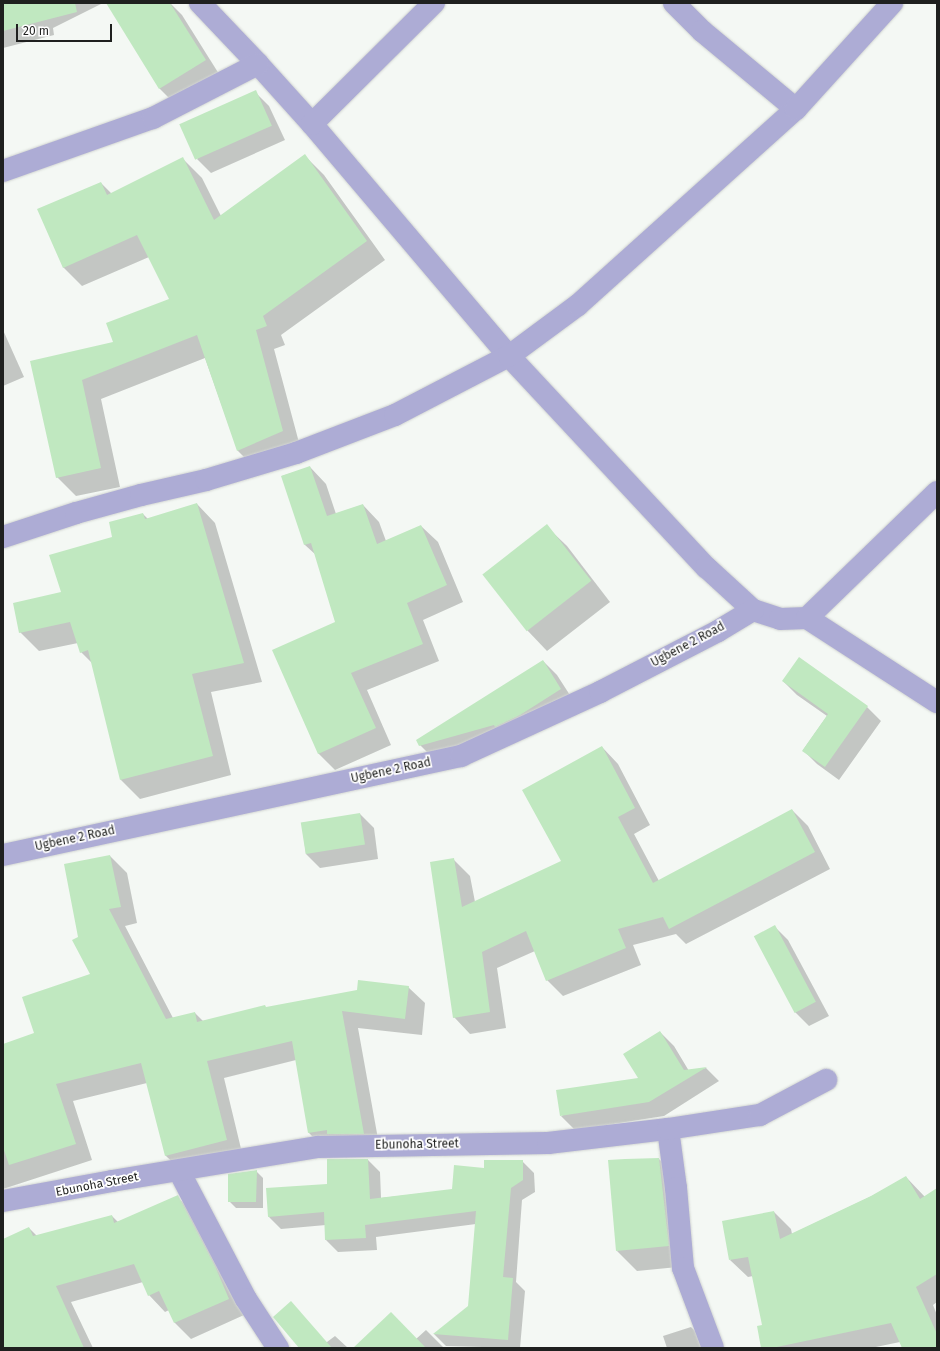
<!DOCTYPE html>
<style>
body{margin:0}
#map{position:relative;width:940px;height:1351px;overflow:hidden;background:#f4f8f4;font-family:"Fira Sans",sans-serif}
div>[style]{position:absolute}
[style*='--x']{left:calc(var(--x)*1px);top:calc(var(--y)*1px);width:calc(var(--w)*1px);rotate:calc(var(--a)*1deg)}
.shadow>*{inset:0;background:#0003}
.building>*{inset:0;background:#c0e8c0;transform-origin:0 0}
.roads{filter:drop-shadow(0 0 1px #d2d5d2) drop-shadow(0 0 1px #d2d5d2)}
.minor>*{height:22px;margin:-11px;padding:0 11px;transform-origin:11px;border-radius:11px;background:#adacd5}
span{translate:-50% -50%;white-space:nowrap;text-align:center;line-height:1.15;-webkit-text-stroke:3.5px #fff;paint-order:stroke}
.street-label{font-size:12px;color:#1f201f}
.frame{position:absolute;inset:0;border:4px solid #1f201f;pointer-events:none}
.scale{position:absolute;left:16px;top:24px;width:96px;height:18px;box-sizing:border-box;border:2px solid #1f201f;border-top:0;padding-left:5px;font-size:12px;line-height:14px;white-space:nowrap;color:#1f201f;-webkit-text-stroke:3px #fff;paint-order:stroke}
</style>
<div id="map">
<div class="shadow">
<div style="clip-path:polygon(3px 3px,103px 3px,53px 28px,54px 35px,3px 48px)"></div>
<div style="clip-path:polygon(107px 3px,170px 3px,182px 15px,219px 74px,174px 103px,160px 89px)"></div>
<div style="clip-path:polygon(255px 92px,269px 106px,285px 140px,211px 173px,197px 159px)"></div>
<div style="clip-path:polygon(305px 156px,324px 175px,385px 260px,281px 335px,285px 345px,274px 349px,301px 450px,256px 469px,238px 451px,205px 358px,101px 399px,120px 487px,76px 496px,57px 477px,32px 362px,115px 343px,170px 299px,149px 257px,82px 286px,63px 267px,101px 183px,112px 194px,183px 159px,202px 178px,221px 216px)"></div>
<div style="clip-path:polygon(3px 330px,24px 377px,3px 386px)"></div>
<div style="clip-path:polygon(310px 467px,326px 484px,336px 514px,363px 505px,379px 522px,386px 541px,421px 526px,438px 542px,463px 602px,423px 620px,439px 661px,367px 690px,391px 745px,335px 770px,318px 753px,336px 623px,316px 555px,305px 545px,282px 476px)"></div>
<div style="clip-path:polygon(197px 504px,215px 523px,262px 682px,211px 692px,231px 775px,140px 799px,121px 780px,92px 663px,81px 652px,78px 643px,39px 651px,20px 632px,62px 593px,114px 538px,143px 514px,148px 519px)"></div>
<div style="clip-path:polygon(546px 526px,567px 546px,610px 602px,547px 651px,527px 630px,484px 575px)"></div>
<div style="clip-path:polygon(543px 661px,557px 675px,575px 703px,434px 759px,420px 745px)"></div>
<div style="clip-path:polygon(783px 681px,867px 707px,881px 721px,839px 780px,817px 764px,803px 750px,827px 716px,797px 695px)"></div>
<div style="clip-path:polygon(602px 747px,618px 764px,650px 825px,634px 834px,659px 881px,792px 810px,808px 826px,830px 869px,686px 944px,676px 934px,633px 945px,641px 965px,563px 996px,547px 980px,535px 951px,497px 968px,506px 1028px,470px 1034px,454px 1017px,454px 860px,470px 876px,475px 902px,562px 862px)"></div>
<div style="clip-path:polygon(360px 814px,374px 828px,378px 859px,320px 868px,306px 854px,302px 823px)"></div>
<div style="clip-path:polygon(110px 856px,127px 873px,137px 923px,125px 926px,173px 1018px,195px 1013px,203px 1021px,267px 1008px,408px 987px,425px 1003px,422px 1035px,358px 1028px,380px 1150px,326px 1150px,309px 1133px,296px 1060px,224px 1078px,243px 1157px,183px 1172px,166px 1156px,147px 1083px,73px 1101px,92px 1160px,3px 1189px,3px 1045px,35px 1034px,92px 975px,80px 938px)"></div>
<div style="clip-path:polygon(774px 926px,788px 940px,829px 1016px,809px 1026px,795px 1012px)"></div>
<div style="clip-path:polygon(660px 1032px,674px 1046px,689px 1071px,706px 1068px,719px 1081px,664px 1116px,575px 1130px,561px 1116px,640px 1078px)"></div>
<div style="clip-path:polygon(659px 1159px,679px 1179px,688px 1266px,637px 1271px,617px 1251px)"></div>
<div style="clip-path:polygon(368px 1160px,380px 1172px,381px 1198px,453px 1190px,485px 1169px,522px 1161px,534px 1173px,535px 1192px,522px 1200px,516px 1282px,525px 1291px,520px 1348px,446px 1346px,434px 1334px,469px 1307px,476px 1224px,376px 1237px,377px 1250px,338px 1252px,326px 1240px,326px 1225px,281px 1229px,269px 1217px,267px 1189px,328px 1185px)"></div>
<div style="clip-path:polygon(256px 1171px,263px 1178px,263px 1208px,236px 1208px,229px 1201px)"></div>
<div style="clip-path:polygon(906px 1177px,925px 1197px,937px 1189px,937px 1302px,933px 1305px,937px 1315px,937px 1348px,903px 1348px,900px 1342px,871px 1348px,762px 1348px,763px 1326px,753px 1276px,748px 1277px,730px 1260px,774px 1212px,791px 1229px,792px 1234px,872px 1196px)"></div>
<div style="clip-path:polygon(177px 1197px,194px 1213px,244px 1315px,191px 1339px,175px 1323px,169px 1310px,165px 1312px,149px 1295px,143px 1282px,71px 1302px,93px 1348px,3px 1348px,3px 1240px,29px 1228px,37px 1236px,112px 1216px,118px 1222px)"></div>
<div style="clip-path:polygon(691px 1327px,702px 1338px,706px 1348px,667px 1348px,663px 1336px)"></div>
<div style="clip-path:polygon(426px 1330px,444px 1348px,355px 1348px,416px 1339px)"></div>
<div style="clip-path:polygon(335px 1336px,348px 1348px,300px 1348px,327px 1342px)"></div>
</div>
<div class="building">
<div style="clip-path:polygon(3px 3px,75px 3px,77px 12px,3px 31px)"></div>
<div style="clip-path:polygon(106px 3px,170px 3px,206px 60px,159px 89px)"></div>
<div style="left:256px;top:90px;width:39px;height:84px;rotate:66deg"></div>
<div style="clip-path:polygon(305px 154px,367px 241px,263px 316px,267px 326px,256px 330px,283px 431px,237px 451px,197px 335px,82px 380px,101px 468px,56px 478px,30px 361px,113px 342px,106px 323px,169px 299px,137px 235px,63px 268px,37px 209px,101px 182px,107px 195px,183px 157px,214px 220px)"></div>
<div style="clip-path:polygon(310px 466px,327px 516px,363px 504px,377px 544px,421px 525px,447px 585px,407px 603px,423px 644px,351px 673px,376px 728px,318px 754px,272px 650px,335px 622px,311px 543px,304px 545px,281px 476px)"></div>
<div style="clip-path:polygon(197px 503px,244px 663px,192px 674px,213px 756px,120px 780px,88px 650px,80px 653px,70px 622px,19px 633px,13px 603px,61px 592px,49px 555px,112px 537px,109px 522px,143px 513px,145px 519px)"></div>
<div style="left:547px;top:524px;width:72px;height:82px;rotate:52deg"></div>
<div style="clip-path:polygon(799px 657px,868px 706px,825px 767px,802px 751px,828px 714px,782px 681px)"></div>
<div style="clip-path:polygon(543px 660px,561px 689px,520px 715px,495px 727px,494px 725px,419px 746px,416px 740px)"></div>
<div style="clip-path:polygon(602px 746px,635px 808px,618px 817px,653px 883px,792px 809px,815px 852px,669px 929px,663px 917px,618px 929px,626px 948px,546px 981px,526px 931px,482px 952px,490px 1012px,453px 1018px,430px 862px,454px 858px,462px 907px,561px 861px,522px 790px)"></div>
<div style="left:360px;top:813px;width:32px;height:60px;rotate:81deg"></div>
<div style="clip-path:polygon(110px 855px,121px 907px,109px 909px,166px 1019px,195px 1012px,197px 1022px,265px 1005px,266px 1007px,357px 990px,358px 980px,409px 986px,405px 1019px,342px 1011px,364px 1134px,327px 1134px,327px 1130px,308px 1133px,292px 1041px,207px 1061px,227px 1140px,165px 1156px,141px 1063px,56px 1084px,76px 1144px,9px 1165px,3px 1147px,3px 1044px,34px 1033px,22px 997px,90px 974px,72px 940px,78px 937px,64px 864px)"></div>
<div style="left:775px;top:925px;width:87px;height:24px;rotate:62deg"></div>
<div style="clip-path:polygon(660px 1031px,684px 1070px,707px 1067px,649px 1102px,560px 1116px,556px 1090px,638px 1078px,623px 1054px)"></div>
<div style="clip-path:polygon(327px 1159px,368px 1159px,370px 1199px,452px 1189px,454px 1165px,484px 1168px,484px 1160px,523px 1160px,523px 1180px,511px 1188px,503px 1277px,513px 1278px,508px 1340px,433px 1334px,468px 1306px,476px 1211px,365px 1225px,366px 1238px,325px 1240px,324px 1212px,268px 1217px,266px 1188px,327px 1184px)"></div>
<div style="clip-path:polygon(625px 1159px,659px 1158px,669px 1246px,616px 1251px,608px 1160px)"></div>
<div style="clip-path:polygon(257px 1170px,256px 1202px,228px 1202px,228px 1174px)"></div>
<div style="clip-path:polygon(906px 1176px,920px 1199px,937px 1188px,937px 1274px,916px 1287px,937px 1334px,937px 1348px,902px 1348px,891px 1323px,772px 1348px,761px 1348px,757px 1326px,762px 1325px,748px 1257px,729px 1260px,722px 1221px,774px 1211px,780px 1239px,871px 1196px)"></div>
<div style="clip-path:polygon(178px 1195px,215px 1266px,229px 1299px,174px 1323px,159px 1291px,148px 1296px,134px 1264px,56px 1286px,84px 1348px,3px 1348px,3px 1239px,29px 1227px,33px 1236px,112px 1215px,114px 1223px)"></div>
<div style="clip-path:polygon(291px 1301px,332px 1348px,299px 1348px,273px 1317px)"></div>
<div style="clip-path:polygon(391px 1312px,426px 1348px,353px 1348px)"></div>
</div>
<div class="roads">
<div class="minor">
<div style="--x:200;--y:3;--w:84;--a:46.4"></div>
<div style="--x:258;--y:64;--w:81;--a:48"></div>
<div style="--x:312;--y:124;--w:304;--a:49.7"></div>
<div style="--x:509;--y:356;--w:289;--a:47"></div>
<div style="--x:706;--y:567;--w:64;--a:42.5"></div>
<div style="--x:753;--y:610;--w:28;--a:18"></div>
<div style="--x:780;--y:619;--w:27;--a:-2"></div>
<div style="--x:807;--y:618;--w:155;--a:32.9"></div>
<div style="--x:674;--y:3;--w:40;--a:45"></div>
<div style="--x:702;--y:31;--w:122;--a:39.7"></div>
<div style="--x:312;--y:124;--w:172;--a:-44.8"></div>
<div style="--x:3;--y:171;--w:159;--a:-19.5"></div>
<div style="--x:153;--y:118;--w:118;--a:-27.2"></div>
<div style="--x:3;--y:537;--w:77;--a:-18.2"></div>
<div style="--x:76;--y:513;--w:67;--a:-15.5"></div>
<div style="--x:141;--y:495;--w:67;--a:-13"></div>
<div style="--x:206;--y:480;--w:94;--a:-16.7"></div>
<div style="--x:296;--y:453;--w:106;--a:-21"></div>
<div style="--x:395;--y:415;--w:128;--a:-27.4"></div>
<div style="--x:509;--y:356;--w:86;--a:-36.5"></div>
<div style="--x:578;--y:305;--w:293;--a:-42"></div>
<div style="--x:796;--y:109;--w:143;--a:-47.8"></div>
<div style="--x:807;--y:618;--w:181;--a:-44.1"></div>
<div style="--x:3;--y:855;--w:469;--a:-12.2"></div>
<div style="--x:461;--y:756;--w:153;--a:-24.7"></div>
<div style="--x:600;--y:692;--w:133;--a:-27.3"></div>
<div style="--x:718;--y:631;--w:41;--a:-31"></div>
<div style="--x:668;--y:1129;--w:60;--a:82.3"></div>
<div style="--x:676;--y:1188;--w:80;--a:85"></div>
<div style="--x:683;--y:1268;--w:85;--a:69.4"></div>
<div style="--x:179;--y:1171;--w:144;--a:62.4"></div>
<div style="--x:246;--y:1299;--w:59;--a:56.9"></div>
<div style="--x:3;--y:1201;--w:111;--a:-10.4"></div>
<div style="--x:112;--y:1181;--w:209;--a:-9.4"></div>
<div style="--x:318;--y:1147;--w:230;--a:-1"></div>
<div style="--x:548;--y:1143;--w:121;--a:-6.7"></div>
<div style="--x:668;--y:1129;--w:93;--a:-8.7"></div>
<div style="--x:760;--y:1115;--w:75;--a:-27.9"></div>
</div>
</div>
<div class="street-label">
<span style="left:688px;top:645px;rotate:-28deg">Ugbene 2 Road</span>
<span style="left:391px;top:771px;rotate:-12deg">Ugbene 2 Road</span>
<span style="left:75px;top:839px;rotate:-12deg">Ugbene 2 Road</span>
<span style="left:417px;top:1145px;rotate:-1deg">Ebunoha Street</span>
<span style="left:97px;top:1185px;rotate:-11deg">Ebunoha Street</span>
</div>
<div class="frame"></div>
<div class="scale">20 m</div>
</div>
